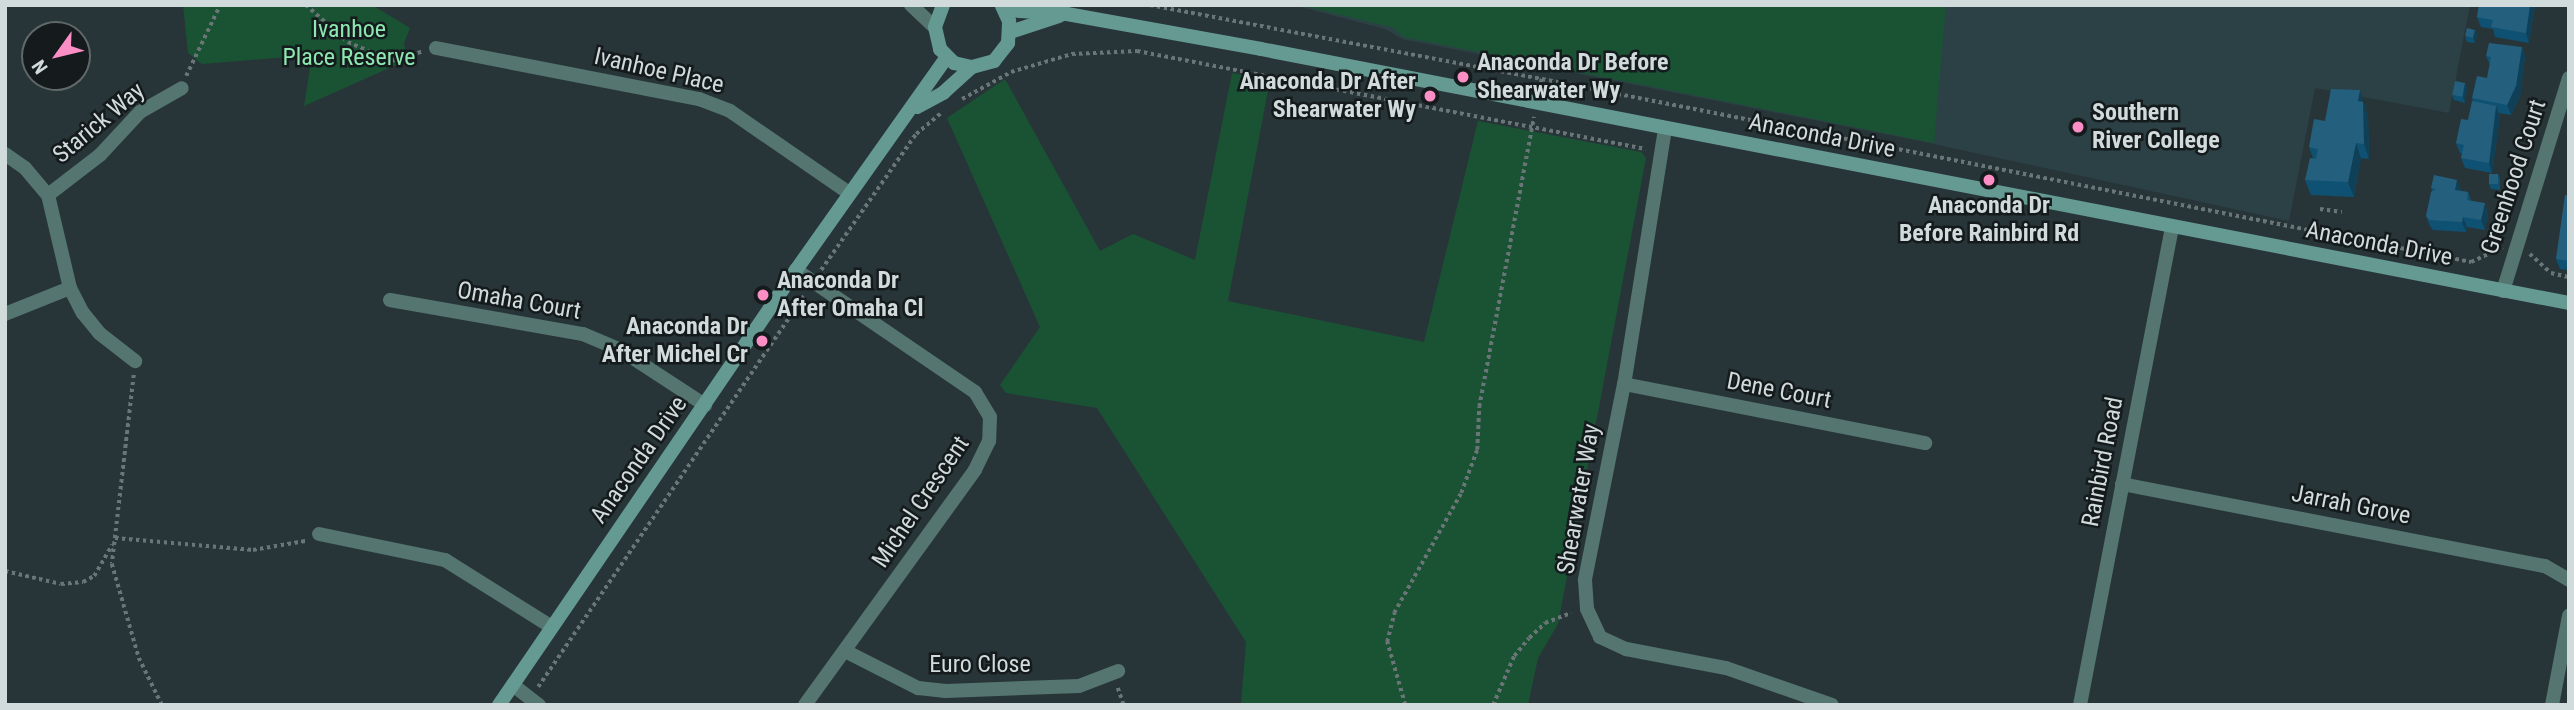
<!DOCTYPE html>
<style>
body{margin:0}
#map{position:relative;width:2574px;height:710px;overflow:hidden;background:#283538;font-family:"Roboto Condensed",sans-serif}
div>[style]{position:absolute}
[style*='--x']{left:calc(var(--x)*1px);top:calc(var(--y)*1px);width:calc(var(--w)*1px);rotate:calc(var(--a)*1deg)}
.built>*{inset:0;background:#2b4145}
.green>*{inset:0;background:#195334}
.path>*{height:3.5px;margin-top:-1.75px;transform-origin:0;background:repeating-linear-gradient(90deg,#6a7577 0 3.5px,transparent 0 7px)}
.minor>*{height:14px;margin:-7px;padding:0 7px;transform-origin:7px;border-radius:7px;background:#547570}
.secondary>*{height:14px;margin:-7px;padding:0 7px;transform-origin:7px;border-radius:7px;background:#649a92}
.wall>*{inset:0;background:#0f5173}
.shaded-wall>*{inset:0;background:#104057}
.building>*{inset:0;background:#24607e;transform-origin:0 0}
.dots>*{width:19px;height:19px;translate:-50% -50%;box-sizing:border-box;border:4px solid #151b1d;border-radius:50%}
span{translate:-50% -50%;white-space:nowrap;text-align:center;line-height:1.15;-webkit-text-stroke:5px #151b1d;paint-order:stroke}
.park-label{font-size:24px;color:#8de7b1}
.poi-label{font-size:24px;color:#d2dbdc;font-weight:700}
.left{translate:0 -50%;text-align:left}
.right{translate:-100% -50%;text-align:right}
.street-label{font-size:24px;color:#d2dbdc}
.frame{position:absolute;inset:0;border:7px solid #d2dbdc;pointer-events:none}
.north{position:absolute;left:21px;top:21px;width:70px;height:70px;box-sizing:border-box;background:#151b1d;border:2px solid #616869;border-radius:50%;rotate:236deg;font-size:19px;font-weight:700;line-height:28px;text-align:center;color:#d2dbdc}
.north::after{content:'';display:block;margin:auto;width:24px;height:32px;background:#fb8fc5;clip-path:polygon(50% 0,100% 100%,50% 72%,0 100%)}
</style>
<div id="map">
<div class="built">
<div style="clip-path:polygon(1293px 5px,2470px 5px,2449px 113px,2315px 88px,2289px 221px,1920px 141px,1402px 39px,1385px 29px)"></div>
</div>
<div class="green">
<div style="clip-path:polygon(183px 5px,372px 5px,410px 28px,404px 43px,407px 60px,304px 106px,312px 55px,202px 64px,188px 53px)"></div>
<div style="clip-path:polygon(1300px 5px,1946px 5px,1934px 143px,1403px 37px,1394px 28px)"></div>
<div style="clip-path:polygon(1232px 73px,1270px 80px,1228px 301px,1424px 342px,1478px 121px,1641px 152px,1646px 158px,1558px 624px,1538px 658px,1528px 705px,1241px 705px,1246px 642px,1097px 408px,1006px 393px,1000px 385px,1040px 327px,947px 118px,1005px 79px,1100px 251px,1133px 234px,1195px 260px)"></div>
</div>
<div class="path">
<div style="--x:306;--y:5;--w:56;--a:41.4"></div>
<div style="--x:348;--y:42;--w:47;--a:23.8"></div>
<div style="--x:391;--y:61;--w:34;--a:-17"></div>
<div style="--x:1150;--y:5;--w:399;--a:10.7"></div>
<div style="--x:1542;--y:79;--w:10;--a:101"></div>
<div style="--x:186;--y:76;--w:79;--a:-64.4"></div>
<div style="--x:1542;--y:79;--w:947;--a:11.14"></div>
<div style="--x:2471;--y:262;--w:35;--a:-25"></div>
<div style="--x:962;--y:99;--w:56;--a:-28.9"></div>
<div style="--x:1011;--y:72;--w:64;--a:-16.4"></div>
<div style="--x:1072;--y:54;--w:65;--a:-2.6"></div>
<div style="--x:1137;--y:51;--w:518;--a:10.9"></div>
<div style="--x:2320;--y:209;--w:22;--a:8"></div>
<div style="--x:2530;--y:254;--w:28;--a:42"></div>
<div style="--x:2551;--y:273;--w:18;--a:13"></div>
<div style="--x:821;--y:270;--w:166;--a:-55.1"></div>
<div style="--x:916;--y:134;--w:33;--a:-40"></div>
<div style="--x:134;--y:375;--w:190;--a:96.6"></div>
<div style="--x:112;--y:564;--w:98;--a:74"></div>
<div style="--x:139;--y:658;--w:52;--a:63.9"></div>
<div style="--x:115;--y:538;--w:139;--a:5"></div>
<div style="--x:253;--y:550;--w:53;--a:-9.8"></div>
<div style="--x:5;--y:571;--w:57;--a:13.1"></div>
<div style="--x:61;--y:584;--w:22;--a:-5"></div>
<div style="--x:83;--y:582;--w:13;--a:-29"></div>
<div style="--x:94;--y:576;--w:36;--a:-60"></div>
<div style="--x:538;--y:687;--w:475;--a:-55.8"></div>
<div style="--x:1118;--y:688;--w:18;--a:71"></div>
<div style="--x:1405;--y:705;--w:66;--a:-105.9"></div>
<div style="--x:1387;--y:642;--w:30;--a:-76"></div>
<div style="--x:1394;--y:613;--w:137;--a:-60.8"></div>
<div style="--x:1461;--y:493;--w:46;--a:-69.6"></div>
<div style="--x:1477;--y:450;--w:43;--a:-87.3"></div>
<div style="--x:1479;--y:407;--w:295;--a:-79.3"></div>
<div style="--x:1493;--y:705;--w:53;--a:-66.8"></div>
<div style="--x:1514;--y:656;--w:23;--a:-50"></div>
<div style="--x:1529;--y:638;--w:22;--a:-43"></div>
<div style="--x:1545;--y:623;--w:28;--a:-21"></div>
</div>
<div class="minor">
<div style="--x:911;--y:5;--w:33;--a:43"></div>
<div style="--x:436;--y:48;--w:268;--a:11"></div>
<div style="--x:699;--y:99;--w:33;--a:21"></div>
<div style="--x:730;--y:111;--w:145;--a:34.6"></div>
<div style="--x:1665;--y:129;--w:258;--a:99.1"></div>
<div style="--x:1624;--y:384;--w:200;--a:101.3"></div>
<div style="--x:1585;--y:580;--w:29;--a:86"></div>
<div style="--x:1587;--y:609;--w:31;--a:65"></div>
<div style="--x:1600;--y:637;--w:29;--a:25"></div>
<div style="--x:1626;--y:649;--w:102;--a:10.8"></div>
<div style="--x:1726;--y:668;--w:112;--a:19.2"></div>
<div style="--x:5;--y:154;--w:24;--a:35"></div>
<div style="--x:25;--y:168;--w:35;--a:50"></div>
<div style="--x:48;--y:195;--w:66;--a:-37.6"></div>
<div style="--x:100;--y:155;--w:59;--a:-47.1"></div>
<div style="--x:140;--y:112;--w:48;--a:-29.7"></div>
<div style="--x:48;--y:195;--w:96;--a:76.7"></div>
<div style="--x:70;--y:288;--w:28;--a:63"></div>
<div style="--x:83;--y:313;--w:26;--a:51"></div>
<div style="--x:99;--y:333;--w:46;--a:37.9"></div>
<div style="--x:796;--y:270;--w:217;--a:34.3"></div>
<div style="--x:975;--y:392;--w:29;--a:59"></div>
<div style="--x:990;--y:417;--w:24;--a:92"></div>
<div style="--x:989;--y:441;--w:32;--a:116"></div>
<div style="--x:975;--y:470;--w:290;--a:125.9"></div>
<div style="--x:2503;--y:291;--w:223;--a:-72.8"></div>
<div style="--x:390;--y:300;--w:196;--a:10"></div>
<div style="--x:583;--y:334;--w:39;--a:23"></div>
<div style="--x:619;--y:349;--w:103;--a:33.1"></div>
<div style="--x:5;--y:314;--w:70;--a:-21.8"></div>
<div style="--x:1624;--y:384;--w:307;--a:11.1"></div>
<div style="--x:2122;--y:484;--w:431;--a:11"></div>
<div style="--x:2545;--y:566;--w:28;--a:30"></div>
<div style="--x:319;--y:534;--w:129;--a:11.7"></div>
<div style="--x:445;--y:560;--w:126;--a:32.1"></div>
<div style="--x:847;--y:652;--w:80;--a:26.9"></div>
<div style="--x:918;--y:688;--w:28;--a:6"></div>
<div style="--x:946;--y:691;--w:133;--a:-2.2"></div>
<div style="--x:1079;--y:686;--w:42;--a:-21"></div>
<div style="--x:513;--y:685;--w:33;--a:38"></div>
<div style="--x:2080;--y:705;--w:487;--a:-79.1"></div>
<div style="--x:2552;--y:705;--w:91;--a:-79.2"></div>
</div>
<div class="secondary">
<div style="--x:943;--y:5;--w:23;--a:110"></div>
<div style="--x:935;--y:27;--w:23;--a:77"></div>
<div style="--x:940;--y:49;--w:20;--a:45"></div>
<div style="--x:954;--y:63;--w:18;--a:13"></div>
<div style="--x:972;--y:67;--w:23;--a:-15"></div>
<div style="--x:994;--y:61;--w:23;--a:-52"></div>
<div style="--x:1008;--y:43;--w:22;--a:-87"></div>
<div style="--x:1009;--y:21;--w:17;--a:-115"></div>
<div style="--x:1005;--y:10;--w:62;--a:3.7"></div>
<div style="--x:1067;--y:14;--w:197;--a:10.2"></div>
<div style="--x:1261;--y:49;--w:1332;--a:10.99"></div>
<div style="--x:1010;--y:32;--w:52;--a:-18.1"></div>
<div style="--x:917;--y:107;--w:30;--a:-28"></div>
<div style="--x:943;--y:93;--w:39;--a:-42"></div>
<div style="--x:499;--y:705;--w:527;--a:-55.68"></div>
<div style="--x:796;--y:270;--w:261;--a:-54.7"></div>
</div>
<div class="wall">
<div style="clip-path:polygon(2479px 5px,2535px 5px,2529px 43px,2495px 37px,2493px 29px,2481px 27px,2477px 17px)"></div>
<div style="clip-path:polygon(2475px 30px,2477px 35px,2475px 43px,2467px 42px,2465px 36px)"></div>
<div style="clip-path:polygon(2522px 47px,2525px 57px,2520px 96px,2511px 115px,2499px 113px,2500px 116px,2492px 173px,2465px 168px,2461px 158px,2462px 154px,2460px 153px,2456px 143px,2468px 120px,2473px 101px,2472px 98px,2487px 78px,2490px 65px,2486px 56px)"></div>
<div style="clip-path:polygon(2465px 83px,2467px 88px,2465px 103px,2454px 100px,2452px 95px)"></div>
<div style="clip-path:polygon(2365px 104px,2365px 107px,2368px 117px,2369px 159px,2361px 158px,2354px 197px,2311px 195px,2305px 180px,2313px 158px,2309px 147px)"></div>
<div style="clip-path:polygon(2498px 174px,2500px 179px,2500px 190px,2491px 189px,2489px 184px)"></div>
<div style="clip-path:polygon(2431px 188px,2468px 192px,2471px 201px,2488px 213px,2485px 230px,2467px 227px,2466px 232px,2433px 230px,2430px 226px,2426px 216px,2432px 191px)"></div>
<div style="clip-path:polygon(2569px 196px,2569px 270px,2560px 269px,2556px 259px)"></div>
</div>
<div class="shaded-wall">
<div style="clip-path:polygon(2530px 5px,2535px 5px,2529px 43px,2526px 33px)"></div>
<div style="clip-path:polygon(2475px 30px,2477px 35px,2475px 43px,2473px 38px)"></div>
<div style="clip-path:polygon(2522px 47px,2525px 57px,2520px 96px,2511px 115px,2507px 105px)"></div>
<div style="clip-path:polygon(2465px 83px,2467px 88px,2465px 103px,2463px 97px)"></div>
<div style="clip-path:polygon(2360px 90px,2368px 117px,2369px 159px,2364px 144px,2358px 101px)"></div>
<div style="clip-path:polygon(2496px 106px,2500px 116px,2492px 173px,2489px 163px)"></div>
<div style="clip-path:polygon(2356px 143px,2361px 158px,2354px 197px,2348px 182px)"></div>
<div style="clip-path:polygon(2457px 180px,2461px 190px,2459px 200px,2455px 190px)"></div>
<div style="clip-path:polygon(2485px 203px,2488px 213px,2485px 230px,2481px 220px)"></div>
<div style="clip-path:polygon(2463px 217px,2467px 227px,2466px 232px,2462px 222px)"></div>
</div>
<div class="building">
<div style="clip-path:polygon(2479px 5px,2530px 5px,2526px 33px,2491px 27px,2493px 20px,2477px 17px)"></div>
<div style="left:2467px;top:28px;width:8px;height:8px;rotate:14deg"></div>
<div style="clip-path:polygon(2489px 43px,2522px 47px,2516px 86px,2507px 105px,2472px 98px,2477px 76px,2487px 78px,2491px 57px,2486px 56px)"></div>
<div style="left:2455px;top:81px;width:10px;height:14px;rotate:11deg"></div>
<div style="clip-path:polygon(2331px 89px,2360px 90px,2358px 101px,2363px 102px,2364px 144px,2356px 143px,2348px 182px,2305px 180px,2310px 158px,2316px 159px,2318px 149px,2309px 147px,2314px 119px,2325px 121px)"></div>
<div style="clip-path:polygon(2472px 101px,2496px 106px,2489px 163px,2461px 158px,2464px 145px,2456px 143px,2461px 119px,2468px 120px)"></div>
<div style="left:2489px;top:174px;width:9px;height:10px"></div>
<div style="clip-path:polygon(2434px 175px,2457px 180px,2455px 190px,2468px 192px,2467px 200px,2485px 203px,2481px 220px,2463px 217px,2462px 222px,2430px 220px,2426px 216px,2431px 192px,2436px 189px,2431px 188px)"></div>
<div style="clip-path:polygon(2565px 195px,2569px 196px,2569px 261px,2556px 259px)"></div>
</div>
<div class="dots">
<div style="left:1463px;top:77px;background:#fb8fc5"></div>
<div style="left:1430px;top:96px;background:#fb8fc5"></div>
<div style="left:2078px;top:127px;background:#fb8fc5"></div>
<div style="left:1989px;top:180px;background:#fb8fc5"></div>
<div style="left:763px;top:295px;background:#fb8fc5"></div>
<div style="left:762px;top:341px;background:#fb8fc5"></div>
</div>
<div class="park-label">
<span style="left:349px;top:44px">Ivanhoe<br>Place Reserve</span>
</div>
<div class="poi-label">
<span class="left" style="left:1477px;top:77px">Anaconda Dr Before<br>Shearwater Wy</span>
<span class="right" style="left:1416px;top:96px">Anaconda Dr After<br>Shearwater Wy</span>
<span class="left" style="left:2092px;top:127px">Southern<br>River College</span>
<span style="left:1989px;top:220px">Anaconda Dr<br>Before Rainbird Rd</span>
<span class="left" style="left:777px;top:295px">Anaconda Dr<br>After Omaha Cl</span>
<span class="right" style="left:748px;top:341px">Anaconda Dr<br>After Michel Cr</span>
</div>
<div class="street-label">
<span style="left:659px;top:71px;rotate:13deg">Ivanhoe Place</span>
<span style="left:99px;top:123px;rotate:-40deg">Starick Way</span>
<span style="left:1822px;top:136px;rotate:11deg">Anaconda Drive</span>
<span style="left:2514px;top:177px;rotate:-72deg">Greenhood Court</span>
<span style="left:2379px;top:244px;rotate:11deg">Anaconda Drive</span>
<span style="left:519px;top:301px;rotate:10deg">Omaha Court</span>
<span style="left:1779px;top:391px;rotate:11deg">Dene Court</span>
<span style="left:639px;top:460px;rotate:-55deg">Anaconda Drive</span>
<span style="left:2103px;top:462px;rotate:-79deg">Rainbird Road</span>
<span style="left:1579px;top:499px;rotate:-80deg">Shearwater Way</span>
<span style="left:921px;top:502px;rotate:-56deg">Michel Crescent</span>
<span style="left:2351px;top:505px;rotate:11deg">Jarrah Grove</span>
<span style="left:980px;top:665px">Euro Close</span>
</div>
<div class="frame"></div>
<div class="north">N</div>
</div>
